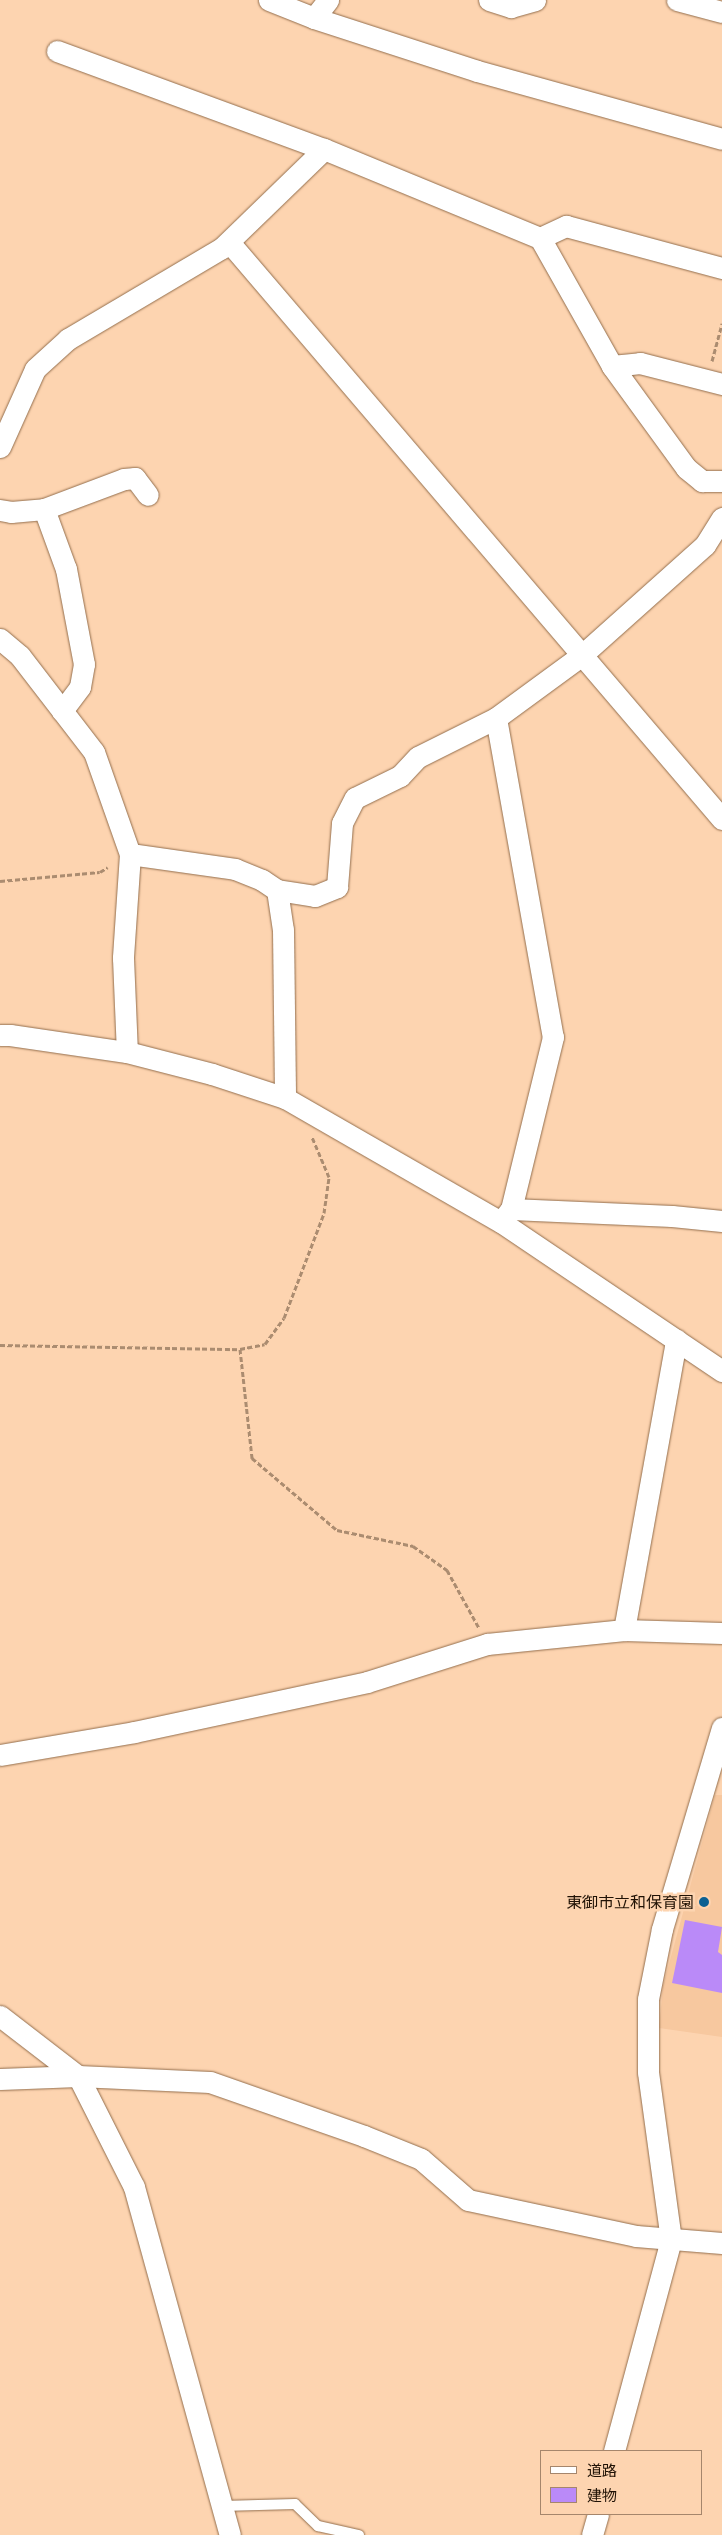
<!DOCTYPE html>
<meta charset="utf-8">
<style>
body{margin:0}
#map{position:relative;width:722px;height:2535px;overflow:hidden;background:#fdd4b0;font-family:"Exo 2","Noto Sans JP",sans-serif}
div>[style]{position:absolute}
[style*='--x']{left:calc(var(--x)*1px);top:calc(var(--y)*1px);width:calc(var(--w)*1px);rotate:calc(var(--a)*1deg)}
.built>*{inset:0;background:#f7c89f}
.building>*{inset:0;background:#ba8af8}
.path>*{height:3px;margin-top:-1.5px;transform-origin:0;background:repeating-linear-gradient(90deg,#ab8c70 0 5px,transparent 0 7.5px)}
.roads{filter:drop-shadow(0 0 1px #936e4d) drop-shadow(0 0 1px #936e4d)}
.lane>*{height:10px;margin:-5px;padding:0 5px;transform-origin:5px;border-radius:5px;background:#fff}
.street>*{height:21px;margin:-10.5px;padding:0 10.5px;transform-origin:10.5px;border-radius:10.5px;background:#fff}
.dots>*{width:14px;height:14px;translate:-50% -50%;box-sizing:border-box;border:2px solid #fdd4b0;border-radius:50%}
span{translate:-50% -50%;white-space:nowrap;text-align:center;line-height:1.15;-webkit-text-stroke:5px #fdd4b0;paint-order:stroke}
.poi-label{font-size:16px;color:#201205}
.right{translate:-100% -50%;text-align:right}
.legend{position:absolute;left:540px;top:2450px;width:162px;height:65px;box-sizing:border-box;background:#fdd4b0;border:1px solid #a5866c;margin:0;padding:6px 9px;list-style:none;font-size:15px;color:#201205}
.legend li{display:flex;align-items:center;gap:10px;height:25px}
.legend b{width:25px;border:1px solid #a5866c}
</style>
<div id="map">
<div class="built">
<div style="clip-path:polygon(715px 1795px,722px 1795px,722px 2037px,659px 2028px,663px 1986px)"></div>
</div>
<div class="building">
<div style="clip-path:polygon(685px 1920px,722px 1927px,718px 1952px,722px 1955px,722px 1993px,672px 1983px)"></div>
</div>
<div class="path">
<div style="--x:712;--y:361;--w:39;--a:-75"></div>
<div style="--x:0;--y:881;--w:100;--a:-5.1"></div>
<div style="--x:100;--y:872;--w:9;--a:-32"></div>
<div style="--x:0;--y:1345;--w:240;--a:1"></div>
<div style="--x:240;--y:1349;--w:110;--a:83.7"></div>
<div style="--x:252;--y:1458;--w:111;--a:40.3"></div>
<div style="--x:337;--y:1530;--w:78;--a:11.9"></div>
<div style="--x:413;--y:1546;--w:42;--a:35.2"></div>
<div style="--x:447;--y:1570;--w:66;--a:61.1"></div>
<div style="--x:240;--y:1349;--w:25;--a:-11"></div>
<div style="--x:265;--y:1344;--w:32;--a:-54"></div>
<div style="--x:284;--y:1318;--w:112;--a:-69.1"></div>
<div style="--x:324;--y:1213;--w:36;--a:-82"></div>
<div style="--x:329;--y:1177;--w:43;--a:-113"></div>
</div>
<div class="roads">
<div class="lane">
<div style="--x:222;--y:2506;--w:73;--a:-1.6"></div>
<div style="--x:295;--y:2504;--w:32;--a:44"></div>
<div style="--x:318;--y:2526;--w:42;--a:12.4"></div>
</div>
<div class="street">
<div style="--x:269;--y:0;--w:48;--a:21.8"></div>
<div style="--x:314;--y:18;--w:171;--a:18"></div>
<div style="--x:477;--y:71;--w:254;--a:15.5"></div>
<div style="--x:489;--y:0;--w:23;--a:18"></div>
<div style="--x:511;--y:7;--w:25;--a:-16"></div>
<div style="--x:677;--y:0;--w:47;--a:14.9"></div>
<div style="--x:314;--y:18;--w:23;--a:-52"></div>
<div style="--x:57;--y:51;--w:284;--a:20.2"></div>
<div style="--x:324;--y:149;--w:234;--a:22.4"></div>
<div style="--x:540;--y:238;--w:147;--a:60.6"></div>
<div style="--x:612;--y:366;--w:126;--a:54"></div>
<div style="--x:686;--y:468;--w:21;--a:39"></div>
<div style="--x:702;--y:481;--w:20;--a:0"></div>
<div style="--x:540;--y:238;--w:29;--a:-25"></div>
<div style="--x:566;--y:226;--w:162;--a:15.1"></div>
<div style="--x:229;--y:242;--w:759;--a:49.49"></div>
<div style="--x:612;--y:366;--w:28;--a:-6"></div>
<div style="--x:640;--y:363;--w:85;--a:14.4"></div>
<div style="--x:0;--y:447;--w:85;--a:-65.8"></div>
<div style="--x:35;--y:369;--w:45;--a:-42.3"></div>
<div style="--x:68;--y:339;--w:179;--a:-30.6"></div>
<div style="--x:222;--y:248;--w:142;--a:-44.1"></div>
<div style="--x:44;--y:509;--w:64;--a:69.9"></div>
<div style="--x:66;--y:569;--w:97;--a:79.3"></div>
<div style="--x:84;--y:664;--w:23;--a:100"></div>
<div style="--x:80;--y:687;--w:30;--a:127"></div>
<div style="--x:0;--y:510;--w:11;--a:10"></div>
<div style="--x:11;--y:512;--w:33;--a:-5"></div>
<div style="--x:44;--y:509;--w:85;--a:-20.6"></div>
<div style="--x:124;--y:479;--w:11;--a:-5"></div>
<div style="--x:135;--y:478;--w:21;--a:53"></div>
<div style="--x:0;--y:639;--w:26;--a:40"></div>
<div style="--x:20;--y:656;--w:121;--a:52.4"></div>
<div style="--x:94;--y:752;--w:108;--a:70.6"></div>
<div style="--x:130;--y:854;--w:104;--a:93.9"></div>
<div style="--x:123;--y:958;--w:94;--a:87.6"></div>
<div style="--x:496;--y:718;--w:324;--a:79.9"></div>
<div style="--x:553;--y:1037;--w:177;--a:103.7"></div>
<div style="--x:511;--y:1209;--w:16;--a:128"></div>
<div style="--x:130;--y:854;--w:106;--a:8.1"></div>
<div style="--x:235;--y:869;--w:29;--a:22"></div>
<div style="--x:262;--y:880;--w:18;--a:34"></div>
<div style="--x:277;--y:890;--w:38;--a:9"></div>
<div style="--x:315;--y:896;--w:24;--a:-22"></div>
<div style="--x:337;--y:887;--w:64;--a:-85.5"></div>
<div style="--x:342;--y:823;--w:28;--a:-63"></div>
<div style="--x:355;--y:798;--w:50;--a:-26.1"></div>
<div style="--x:400;--y:776;--w:26;--a:-47"></div>
<div style="--x:418;--y:757;--w:87;--a:-26.6"></div>
<div style="--x:496;--y:718;--w:107;--a:-36.2"></div>
<div style="--x:582;--y:655;--w:165;--a:-41.8"></div>
<div style="--x:705;--y:545;--w:32;--a:-58"></div>
<div style="--x:277;--y:890;--w:40;--a:81.5"></div>
<div style="--x:283;--y:930;--w:168;--a:89.3"></div>
<div style="--x:0;--y:1035;--w:10;--a:0"></div>
<div style="--x:10;--y:1035;--w:118;--a:8.3"></div>
<div style="--x:127;--y:1052;--w:88;--a:14.5"></div>
<div style="--x:212;--y:1074;--w:77;--a:18.2"></div>
<div style="--x:285;--y:1098;--w:249;--a:29.9"></div>
<div style="--x:501;--y:1222;--w:267;--a:34"></div>
<div style="--x:511;--y:1209;--w:161;--a:2.5"></div>
<div style="--x:672;--y:1216;--w:50;--a:5.7"></div>
<div style="--x:624;--y:1630;--w:295;--a:-79.8"></div>
<div style="--x:0;--y:1755;--w:136;--a:-9.7"></div>
<div style="--x:134;--y:1732;--w:238;--a:-12.1"></div>
<div style="--x:367;--y:1682;--w:126;--a:-17.6"></div>
<div style="--x:487;--y:1644;--w:138;--a:-5.8"></div>
<div style="--x:624;--y:1630;--w:98;--a:1.8"></div>
<div style="--x:0;--y:2016;--w:98;--a:37.6"></div>
<div style="--x:78;--y:2076;--w:124;--a:63.2"></div>
<div style="--x:134;--y:2187;--w:361;--a:74.6"></div>
<div style="--x:0;--y:2079;--w:78;--a:-2.2"></div>
<div style="--x:78;--y:2076;--w:132;--a:2.6"></div>
<div style="--x:210;--y:2082;--w:163;--a:19.3"></div>
<div style="--x:364;--y:2136;--w:61;--a:22"></div>
<div style="--x:421;--y:2159;--w:62;--a:41.1"></div>
<div style="--x:468;--y:2200;--w:172;--a:12.1"></div>
<div style="--x:636;--y:2236;--w:86;--a:4.7"></div>
<div style="--x:614;--y:2451;--w:219;--a:-74.9"></div>
<div style="--x:671;--y:2240;--w:170;--a:-97.8"></div>
<div style="--x:648;--y:2072;--w:73;--a:-90"></div>
<div style="--x:648;--y:1999;--w:71;--a:-78.7"></div>
<div style="--x:662;--y:1929;--w:210;--a:-73.4"></div>
<div style="--x:592;--y:2535;--w:22;--a:-74"></div>
</div>
</div>
<div class="dots">
<div style="left:704px;top:1902px;background:#0c6092"></div>
</div>
<div class="poi-label">
<span class="right" style="left:694px;top:1902px">東御市立和保育園</span>
</div>
<ul class="legend">
<li><b style="height:6px;background:#fff"></b>道路</li>
<li><b style="height:14px;background:#ba8af8"></b>建物</li>
</ul>
</div>
